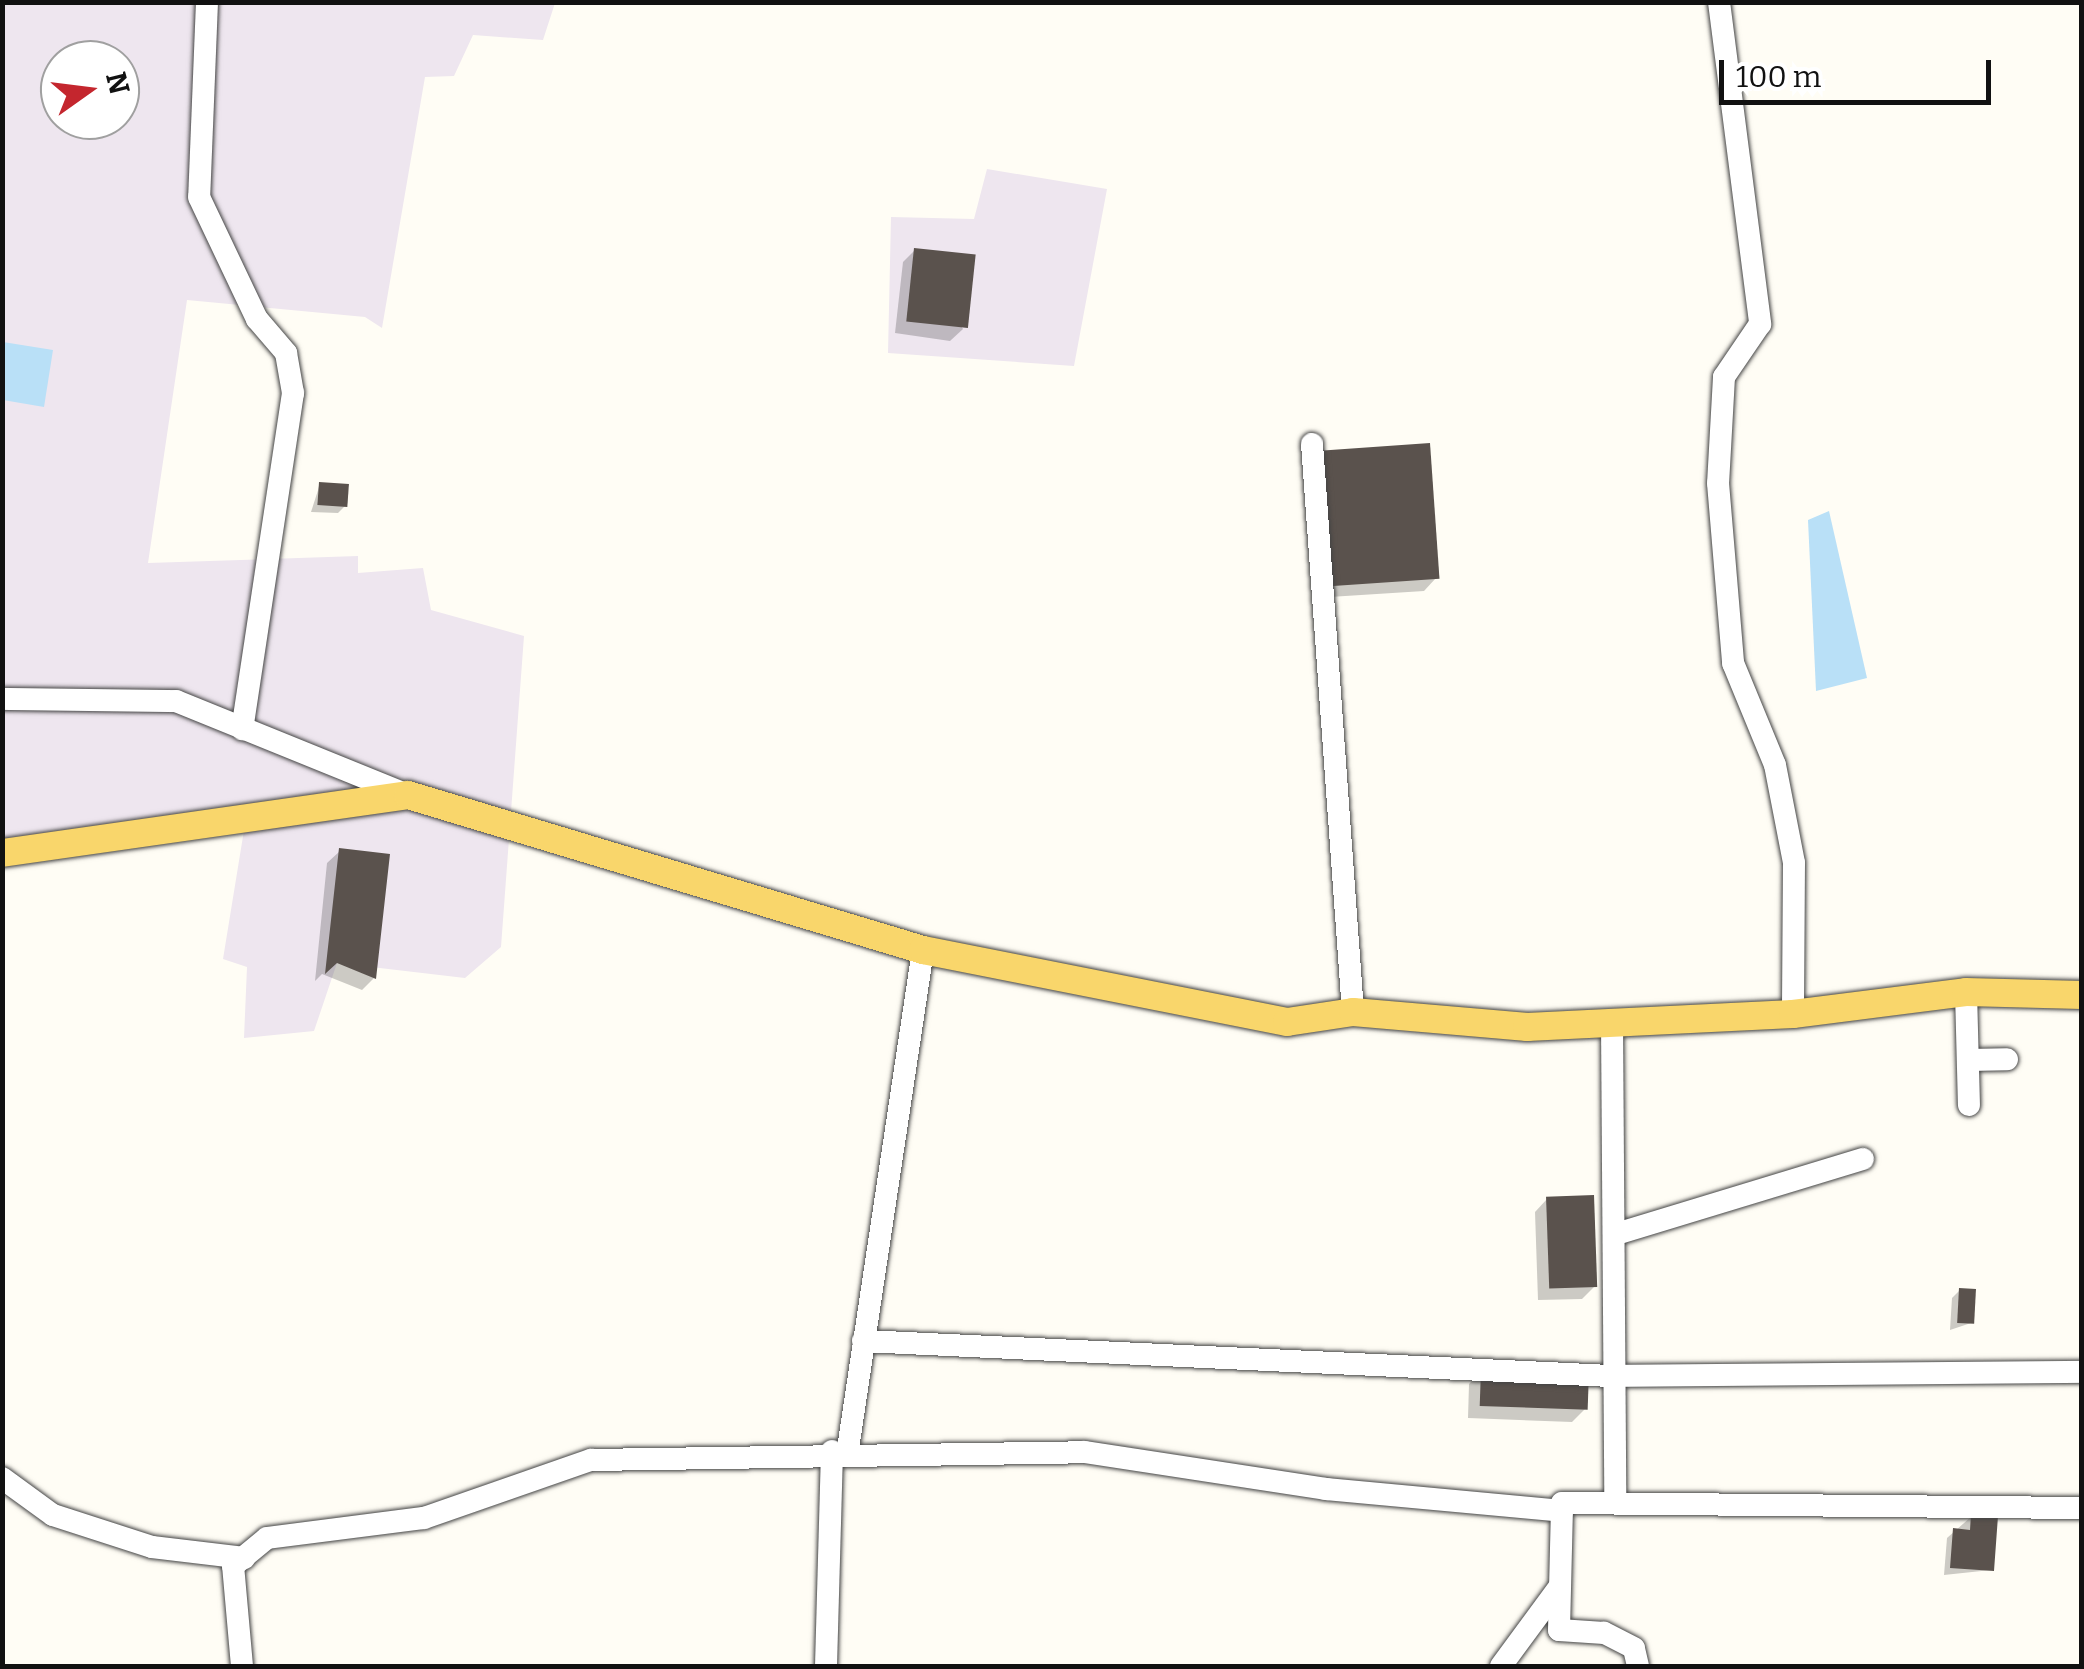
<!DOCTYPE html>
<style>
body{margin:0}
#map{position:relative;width:2084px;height:1669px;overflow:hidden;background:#fffdf5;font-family:Bitter,serif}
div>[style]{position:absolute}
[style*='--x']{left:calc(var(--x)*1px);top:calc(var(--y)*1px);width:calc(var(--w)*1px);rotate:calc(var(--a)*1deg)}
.industrial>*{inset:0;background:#eee6ef}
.water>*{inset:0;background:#b9e0f7}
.shadow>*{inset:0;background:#0003}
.building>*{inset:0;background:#5a524d;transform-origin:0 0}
.roads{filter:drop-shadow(0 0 2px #444) drop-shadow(0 0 2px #444)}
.minor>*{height:22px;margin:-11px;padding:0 11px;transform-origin:11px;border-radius:11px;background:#fff}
.major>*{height:28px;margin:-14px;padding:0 14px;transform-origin:14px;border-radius:14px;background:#f9d66b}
span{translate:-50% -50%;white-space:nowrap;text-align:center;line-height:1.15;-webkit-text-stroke:10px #fff;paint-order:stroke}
.frame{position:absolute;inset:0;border:5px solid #111;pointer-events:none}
.north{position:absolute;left:40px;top:40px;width:100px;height:100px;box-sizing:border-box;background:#fff;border:2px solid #a0a0a0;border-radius:50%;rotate:76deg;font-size:28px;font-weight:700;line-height:40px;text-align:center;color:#111}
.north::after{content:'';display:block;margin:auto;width:35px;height:45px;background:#c4262e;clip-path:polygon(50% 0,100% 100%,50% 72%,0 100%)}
.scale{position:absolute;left:1719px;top:60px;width:272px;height:45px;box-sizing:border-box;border:5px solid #111;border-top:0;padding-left:12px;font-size:30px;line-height:35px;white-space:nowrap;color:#111;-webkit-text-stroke:8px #fff;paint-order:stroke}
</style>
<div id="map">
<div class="industrial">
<div style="clip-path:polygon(evenodd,2px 3px,555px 3px,543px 40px,473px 35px,454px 76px,425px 77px,382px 328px,365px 317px,187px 300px,148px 563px,358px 556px,358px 573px,423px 568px,431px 610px,524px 636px,501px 947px,465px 978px,337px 963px,314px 1031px,244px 1038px,247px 967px,223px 959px,245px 824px,3px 853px,2px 3px,60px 60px,120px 60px,120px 120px,60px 120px,60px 60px)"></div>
<div style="clip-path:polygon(987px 169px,1107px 189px,1074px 366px,888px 353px,891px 217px,974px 219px)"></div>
</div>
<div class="water">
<div style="clip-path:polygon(3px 342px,53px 350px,44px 407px,3px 400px)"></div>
<div style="clip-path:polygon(1829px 511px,1867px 678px,1816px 691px,1808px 520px)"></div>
</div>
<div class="shadow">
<div style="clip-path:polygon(915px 250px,963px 329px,950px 341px,895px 333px,903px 262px)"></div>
<div style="clip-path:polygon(1305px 465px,1436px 578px,1424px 591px,1314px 598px)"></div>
<div style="clip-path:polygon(320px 484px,346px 505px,338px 513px,311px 512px)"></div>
<div style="clip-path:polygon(340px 851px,387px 856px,374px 978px,362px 990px,322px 974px,315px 981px,327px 863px)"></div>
<div style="clip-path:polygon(1547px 1199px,1595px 1286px,1582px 1299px,1538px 1300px,1535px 1212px)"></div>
<div style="clip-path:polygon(1960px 1290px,1971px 1323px,1950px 1330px,1952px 1298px)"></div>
<div style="clip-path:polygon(1482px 1371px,1585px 1409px,1572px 1422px,1468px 1418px,1469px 1384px)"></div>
<div style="clip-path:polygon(1972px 1516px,1991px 1570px,1944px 1575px,1947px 1538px)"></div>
</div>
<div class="building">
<div style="left:914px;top:248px;width:62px;height:74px;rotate:6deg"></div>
<div style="left:1430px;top:443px;width:136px;height:114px;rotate:86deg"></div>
<div style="left:319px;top:482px;width:30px;height:23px;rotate:4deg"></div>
<div style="clip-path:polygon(339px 848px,390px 854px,376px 979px,337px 963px,325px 974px)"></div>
<div style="left:1594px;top:1195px;width:92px;height:48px;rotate:88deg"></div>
<div style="left:1959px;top:1288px;width:17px;height:35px;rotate:3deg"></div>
<div style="left:1481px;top:1369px;width:108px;height:37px;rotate:2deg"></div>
<div style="clip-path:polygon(1971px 1514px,1998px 1516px,1994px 1571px,1950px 1568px,1953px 1528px,1970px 1530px)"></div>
</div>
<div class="roads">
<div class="minor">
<div style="--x:207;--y:2;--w:195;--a:92.3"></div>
<div style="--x:199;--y:197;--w:135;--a:64.6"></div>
<div style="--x:257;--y:319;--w:45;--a:49.5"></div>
<div style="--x:286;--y:353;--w:41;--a:80.1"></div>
<div style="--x:293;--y:393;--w:340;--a:98.6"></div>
<div style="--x:1719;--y:2;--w:325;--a:82.7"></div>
<div style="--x:1760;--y:324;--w:64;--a:124.2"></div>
<div style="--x:1724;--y:377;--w:106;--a:93.2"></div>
<div style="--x:1718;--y:483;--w:181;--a:85.2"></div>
<div style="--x:1733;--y:663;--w:110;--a:67.6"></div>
<div style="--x:1775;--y:765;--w:100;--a:79"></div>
<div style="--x:1794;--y:863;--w:151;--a:90.4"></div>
<div style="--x:1312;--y:444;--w:569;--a:85.87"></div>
<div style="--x:2;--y:699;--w:174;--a:0.7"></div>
<div style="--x:176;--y:701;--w:250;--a:22.1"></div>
<div style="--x:1966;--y:992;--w:113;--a:88.5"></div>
<div style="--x:1612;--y:1023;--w:478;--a:89.6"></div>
<div style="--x:1968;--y:1060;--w:39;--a:-1"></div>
<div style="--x:1616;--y:1234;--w:258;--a:-16.9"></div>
<div style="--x:863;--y:1341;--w:750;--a:2.68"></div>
<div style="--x:1612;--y:1376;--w:470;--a:-0.5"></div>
<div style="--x:847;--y:1455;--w:511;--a:-81.44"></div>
<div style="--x:2;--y:1478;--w:63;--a:36"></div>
<div style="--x:53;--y:1515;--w:104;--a:17.9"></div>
<div style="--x:152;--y:1547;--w:93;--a:6.8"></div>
<div style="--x:242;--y:1666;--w:100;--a:-95.1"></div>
<div style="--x:233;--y:1566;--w:44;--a:-39.5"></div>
<div style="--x:267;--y:1538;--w:158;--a:-7.3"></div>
<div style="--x:424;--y:1518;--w:177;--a:-19.2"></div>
<div style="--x:591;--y:1460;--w:494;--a:-0.9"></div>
<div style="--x:1085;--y:1452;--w:244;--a:8.7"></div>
<div style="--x:1326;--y:1489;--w:237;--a:5.3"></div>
<div style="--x:826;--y:1666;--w:215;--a:-88.4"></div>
<div style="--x:1501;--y:1666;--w:99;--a:-53.6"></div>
<div style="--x:1638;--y:1666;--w:18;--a:-103"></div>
<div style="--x:1634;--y:1648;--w:34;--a:-153"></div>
<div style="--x:1604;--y:1633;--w:45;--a:-176.2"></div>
<div style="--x:1559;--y:1630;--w:127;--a:-88.6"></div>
<div style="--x:1562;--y:1503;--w:520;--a:0.55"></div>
</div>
<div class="major">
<div style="--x:2;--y:853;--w:410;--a:-8.1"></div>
<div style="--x:408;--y:795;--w:538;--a:16.75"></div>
<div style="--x:923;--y:950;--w:371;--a:11.2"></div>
<div style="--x:1287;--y:1022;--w:67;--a:-8.6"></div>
<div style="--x:1353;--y:1012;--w:175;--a:4.9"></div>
<div style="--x:1527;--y:1027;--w:266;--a:-2.8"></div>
<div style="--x:1793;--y:1014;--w:174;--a:-7.2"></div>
<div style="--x:1966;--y:992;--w:116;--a:1.5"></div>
</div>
</div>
<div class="frame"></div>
<div class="north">N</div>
<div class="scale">100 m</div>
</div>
